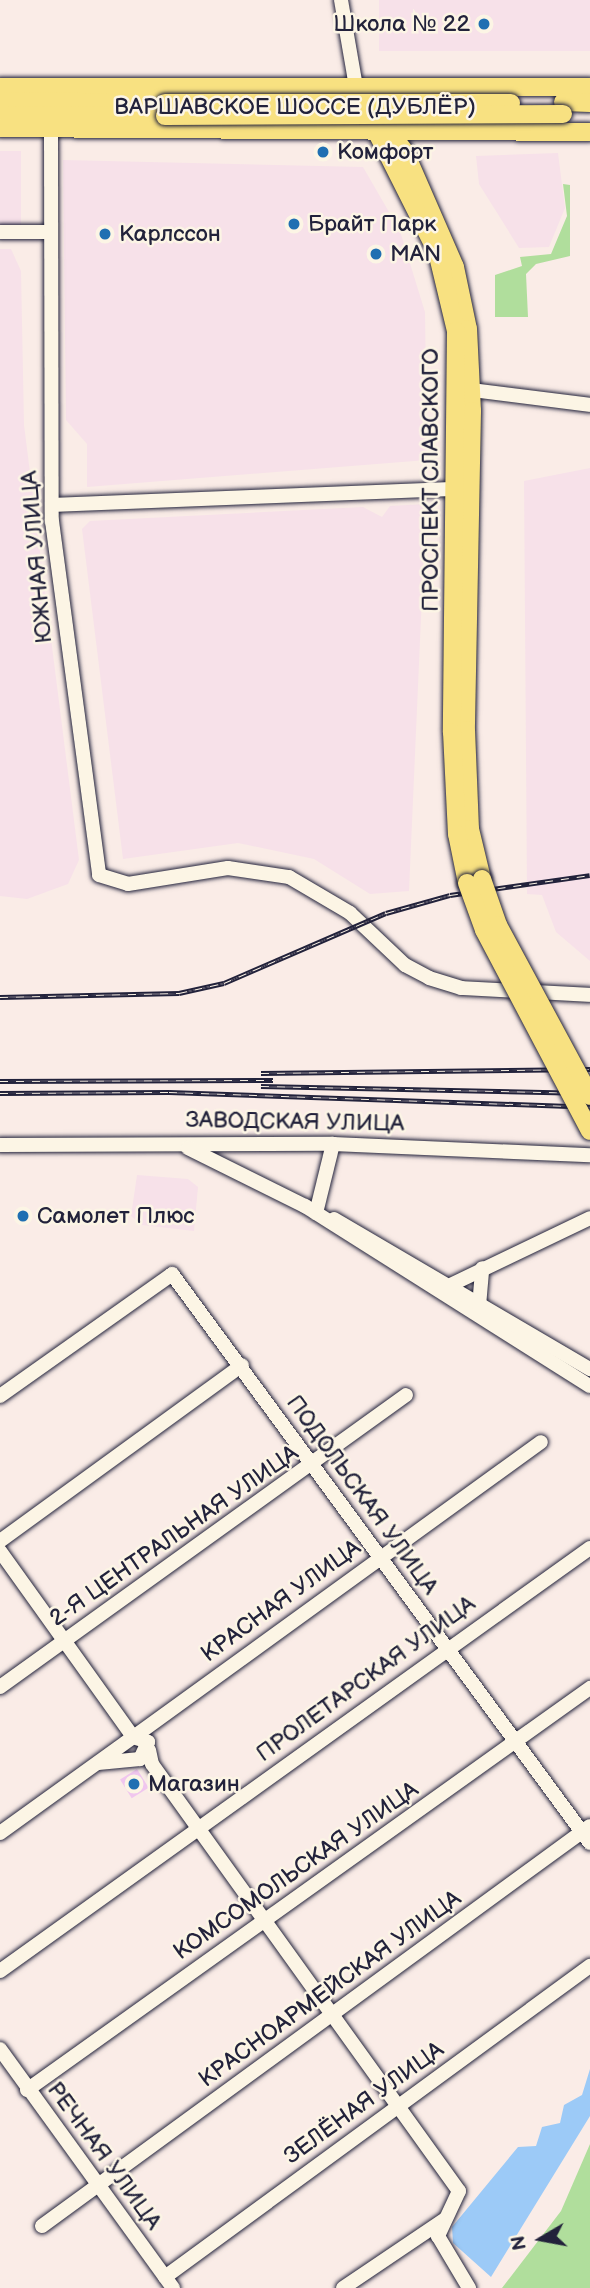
<!DOCTYPE html>
<meta charset="utf-8">
<style>
body{margin:0}
#map{position:relative;width:590px;height:2288px;overflow:hidden;background:#faece7;font-family:"Balsamiq Sans",sans-serif}
div>[style]{position:absolute}
[style*='--x']{left:calc(var(--x)*1px);top:calc(var(--y)*1px);width:calc(var(--w)*1px);rotate:calc(var(--a)*1deg)}
.built>*{inset:0;background:#f7e1e9;transform-origin:0 0}
.green>*{inset:0;background:#b0de9c}
.water>*{inset:0;background:#9ccaf7}
.building>*{inset:0;background:#f0c6ee;transform-origin:0 0}
.roads{filter:drop-shadow(0 0 2px #22223b) drop-shadow(0 0 2px #22223b)}
.minor>*{height:14px;margin:-7px;padding:0 7px;transform-origin:7px;border-radius:7px;background:#fcf5e5}
.major>*{height:18px;margin:-9px;padding:0 9px;transform-origin:9px;border-radius:9px;background:#f8e181}
.rail>*{height:5px;margin-top:-2.5px;transform-origin:0;background:repeating-linear-gradient(90deg,#fcf5e5 0 8px,#22223b 0 16px);box-sizing:border-box;border-block:2px solid #22223b}
.bridges{filter:drop-shadow(0 0 2px #22223b) drop-shadow(0 0 2px #22223b)}
.major-bridge>*{height:18px;margin:-9px;padding:0 9px;transform-origin:9px;border-radius:9px;background:#f8e181}
.dots>*{width:19px;height:19px;translate:-50% -50%;box-sizing:border-box;border:4px solid #fcf5e5;border-radius:50%}
span{translate:-50% -50%;white-space:nowrap;text-align:center;line-height:1.15;-webkit-text-stroke:5px #fcf5e5;paint-order:stroke}
.poi-label{font-size:23px;color:#22223b}
.right{translate:-100% -50%;text-align:right}
.left{translate:0 -50%;text-align:left}
.street-label{font-size:23px;color:#22223b}
.north{position:absolute;left:506px;top:2204px;width:70px;height:70px;-webkit-text-stroke:5px #fcf5e5;paint-order:stroke;rotate:260deg;font-size:19px;font-weight:700;line-height:28px;text-align:center;color:#22223b}
.north::after{content:'';display:block;margin:auto;width:24px;height:32px;background:#22223b;clip-path:polygon(50% 0,100% 100%,50% 72%,0 100%)}
</style>
<div id="map">
<div class="built">
<div style="left:379px;top:0;width:211px;height:51px"></div>
<div style="left:0;top:151px;width:21px;height:75px"></div>
<div style="clip-path:polygon(558px 153px,565px 208px,549px 247px,519px 248px,479px 184px,476px 156px)"></div>
<div style="clip-path:polygon(63px 160px,363px 167px,400px 231px,425px 312px,427px 460px,87px 487px,87px 444px,66px 420px)"></div>
<div style="clip-path:polygon(0 249px,11px 249px,21px 271px,24px 425px,79px 860px,68px 884px,27px 899px,0 896px)"></div>
<div style="clip-path:polygon(590px 468px,590px 961px,556px 932px,542px 895px,527px 894px,524px 481px)"></div>
<div style="clip-path:polygon(426px 504px,409px 891px,370px 894px,314px 859px,238px 843px,123px 859px,82px 529px,90px 521px,363px 507px,382px 517px,390px 506px)"></div>
<div style="clip-path:polygon(137px 1175px,188px 1179px,198px 1187px,194px 1231px,142px 1225px,131px 1216px)"></div>
</div>
<div class="green">
<div style="clip-path:polygon(563px 184px,570px 185px,570px 256px,536px 264px,526px 274px,528px 317px,495px 317px,495px 275px,522px 266px,520px 257px,551px 254px,567px 216px)"></div>
<div style="clip-path:polygon(590px 2144px,590px 2288px,502px 2288px,561px 2211px)"></div>
</div>
<div class="water">
<div style="clip-path:polygon(590px 2069px,590px 2116px,491px 2277px,453px 2243px,452px 2227px,518px 2147px,536px 2146px,542px 2127px,560px 2123px,564px 2105px,582px 2095px)"></div>
</div>
<div class="building">
<div style="left:137px;top:1769px;width:22px;height:20px;rotate:58deg"></div>
</div>
<div class="roads">
<div class="minor">
<div style="--x:341;--y:0;--w:88;--a:80.2"></div>
<div style="--x:51;--y:130;--w:391;--a:89.9"></div>
<div style="--x:52;--y:521;--w:357;--a:82.4"></div>
<div style="--x:99;--y:875;--w:30;--a:17"></div>
<div style="--x:128;--y:884;--w:101;--a:-9.1"></div>
<div style="--x:228;--y:868;--w:62;--a:8.4"></div>
<div style="--x:289;--y:877;--w:71;--a:30.5"></div>
<div style="--x:350;--y:913;--w:76;--a:43.4"></div>
<div style="--x:405;--y:965;--w:27;--a:28"></div>
<div style="--x:429;--y:978;--w:34;--a:17"></div>
<div style="--x:461;--y:988;--w:129;--a:3.1"></div>
<div style="--x:0;--y:232;--w:51;--a:0"></div>
<div style="--x:472;--y:390;--w:119;--a:7.2"></div>
<div style="--x:52;--y:505;--w:405;--a:-2.3"></div>
<div style="--x:0;--y:1145;--w:333;--a:-0.2"></div>
<div style="--x:333;--y:1144;--w:257;--a:2.5"></div>
<div style="--x:188;--y:1148;--w:131;--a:26.4"></div>
<div style="--x:305;--y:1206;--w:337;--a:32.3"></div>
<div style="--x:316;--y:1213;--w:71;--a:-76.2"></div>
<div style="--x:334;--y:1219;--w:297;--a:30.4"></div>
<div style="--x:440;--y:1290;--w:166;--a:-25.6"></div>
<div style="--x:479;--y:1306;--w:38;--a:-85"></div>
<div style="--x:0;--y:1396;--w:211;--a:-35.3"></div>
<div style="--x:172;--y:1274;--w:706;--a:53.7"></div>
<div style="--x:0;--y:1541;--w:299;--a:-36"></div>
<div style="--x:0;--y:1551;--w:229;--a:54.4"></div>
<div style="--x:0;--y:1687;--w:500;--a:-35.72"></div>
<div style="--x:135;--y:1736;--w:501;--a:-35.91"></div>
<div style="--x:149;--y:1750;--w:14;--a:78"></div>
<div style="--x:152;--y:1764;--w:526;--a:54.29"></div>
<div style="--x:459;--y:2191;--w:50;--a:115"></div>
<div style="--x:438;--y:2236;--w:61;--a:59.2"></div>
<div style="--x:0;--y:1833;--w:164;--a:-35.8"></div>
<div style="--x:133;--y:1737;--w:16;--a:18"></div>
<div style="--x:148;--y:1742;--w:19;--a:115"></div>
<div style="--x:140;--y:1759;--w:42;--a:174.6"></div>
<div style="--x:0;--y:1971;--w:726;--a:-35.64"></div>
<div style="--x:0;--y:2049;--w:295;--a:54.1"></div>
<div style="--x:27;--y:2090;--w:692;--a:-35.53"></div>
<div style="--x:42;--y:2226;--w:678;--a:-36.13"></div>
<div style="--x:165;--y:2277;--w:527;--a:-36.2"></div>
<div style="--x:343;--y:2288;--w:122;--a:-34"></div>
</div>
<div class="major">
<div style="--x:0;--y:87;--w:590;--a:0"></div>
<div style="--x:356;--y:87;--w:81;--a:53"></div>
<div style="--x:405;--y:152;--w:125;--a:66.5"></div>
<div style="--x:455;--y:267;--w:63;--a:78.2"></div>
<div style="--x:468;--y:329;--w:82;--a:87.2"></div>
<div style="--x:472;--y:411;--w:319;--a:91.1"></div>
<div style="--x:466;--y:730;--w:99;--a:87.7"></div>
<div style="--x:470;--y:829;--w:51;--a:76.5"></div>
<div style="--x:0;--y:101;--w:165;--a:0.7"></div>
<div style="--x:563;--y:102;--w:27;--a:2"></div>
<div style="--x:364;--y:107;--w:162;--a:63.3"></div>
<div style="--x:437;--y:252;--w:81;--a:76.5"></div>
<div style="--x:456;--y:331;--w:401;--a:90.6"></div>
<div style="--x:452;--y:732;--w:102;--a:87.2"></div>
<div style="--x:457;--y:834;--w:50;--a:78.5"></div>
<div style="--x:0;--y:115;--w:165;--a:0.3"></div>
<div style="--x:0;--y:128;--w:590;--a:0.39"></div>
</div>
</div>
<div class="rail">
<div style="--x:0;--y:997;--w:179;--a:-1.3"></div>
<div style="--x:179;--y:993;--w:46;--a:-12.5"></div>
<div style="--x:224;--y:983;--w:176;--a:-23.4"></div>
<div style="--x:386;--y:913;--w:66;--a:-15.7"></div>
<div style="--x:450;--y:895;--w:141;--a:-8.1"></div>
<div style="--x:261;--y:1073;--w:329;--a:-0.7"></div>
<div style="--x:0;--y:1081;--w:273;--a:-0.2"></div>
<div style="--x:261;--y:1086;--w:329;--a:1.2"></div>
<div style="--x:0;--y:1093;--w:169;--a:-0.3"></div>
<div style="--x:169;--y:1092;--w:421;--a:2"></div>
</div>
<div class="bridges">
<div class="major-bridge">
<div style="--x:165;--y:103;--w:346;--a:0"></div>
<div style="--x:165;--y:116;--w:398;--a:-0.3"></div>
<div style="--x:482;--y:879;--w:49;--a:70.8"></div>
<div style="--x:498;--y:925;--w:194;--a:61.7"></div>
<div style="--x:467;--y:883;--w:50;--a:70.1"></div>
<div style="--x:484;--y:930;--w:227;--a:62.2"></div>
</div>
</div>
<div class="dots">
<div style="left:484px;top:24px;background:#1f6fb2"></div>
<div style="left:323px;top:152px;background:#1f6fb2"></div>
<div style="left:294px;top:224px;background:#1f6fb2"></div>
<div style="left:105px;top:234px;background:#1f6fb2"></div>
<div style="left:376px;top:254px;background:#1f6fb2"></div>
<div style="left:23px;top:1216px;background:#1f6fb2"></div>
<div style="left:134px;top:1784px;background:#1f6fb2"></div>
</div>
<div class="poi-label">
<span class="right" style="left:470px;top:24px">Школа № 22</span>
<span class="left" style="left:337px;top:152px">Комфорт</span>
<span class="left" style="left:308px;top:224px">Брайт Парк</span>
<span class="left" style="left:119px;top:234px">Карлссон</span>
<span class="left" style="left:390px;top:254px">MAN</span>
<span class="left" style="left:37px;top:1216px">Самолет Плюс</span>
<span class="left" style="left:148px;top:1784px">Магазин</span>
</div>
<div class="street-label">
<span style="left:295px;top:107px">ВАРШАВСКОЕ ШОССЕ (ДУБЛЁР)</span>
<span style="left:431px;top:480px;rotate:-90deg">ПРОСПЕКТ СЛАВСКОГО</span>
<span style="left:37px;top:557px;rotate:-95deg">ЮЖНАЯ УЛИЦА</span>
<span style="left:295px;top:1122px;rotate:1deg">ЗАВОДСКАЯ УЛИЦА</span>
<span style="left:362px;top:1495px;rotate:54deg">ПОДОЛЬСКАЯ УЛИЦА</span>
<span style="left:174px;top:1536px;rotate:-35deg">2-Я ЦЕНТРАЛЬНАЯ УЛИЦА</span>
<span style="left:281px;top:1601px;rotate:-36deg">КРАСНАЯ УЛИЦА</span>
<span style="left:366px;top:1679px;rotate:-36deg">ПРОЛЕТАРСКАЯ УЛИЦА</span>
<span style="left:296px;top:1871px;rotate:-35deg">КОМСОМОЛЬСКАЯ УЛИЦА</span>
<span style="left:330px;top:1989px;rotate:-36deg">КРАСНОАРМЕЙСКАЯ УЛИЦА</span>
<span style="left:364px;top:2103px;rotate:-36deg">ЗЕЛЁНАЯ УЛИЦА</span>
<span style="left:104px;top:2156px;rotate:54deg">РЕЧНАЯ УЛИЦА</span>
</div>
<div class="north">N</div>
</div>
